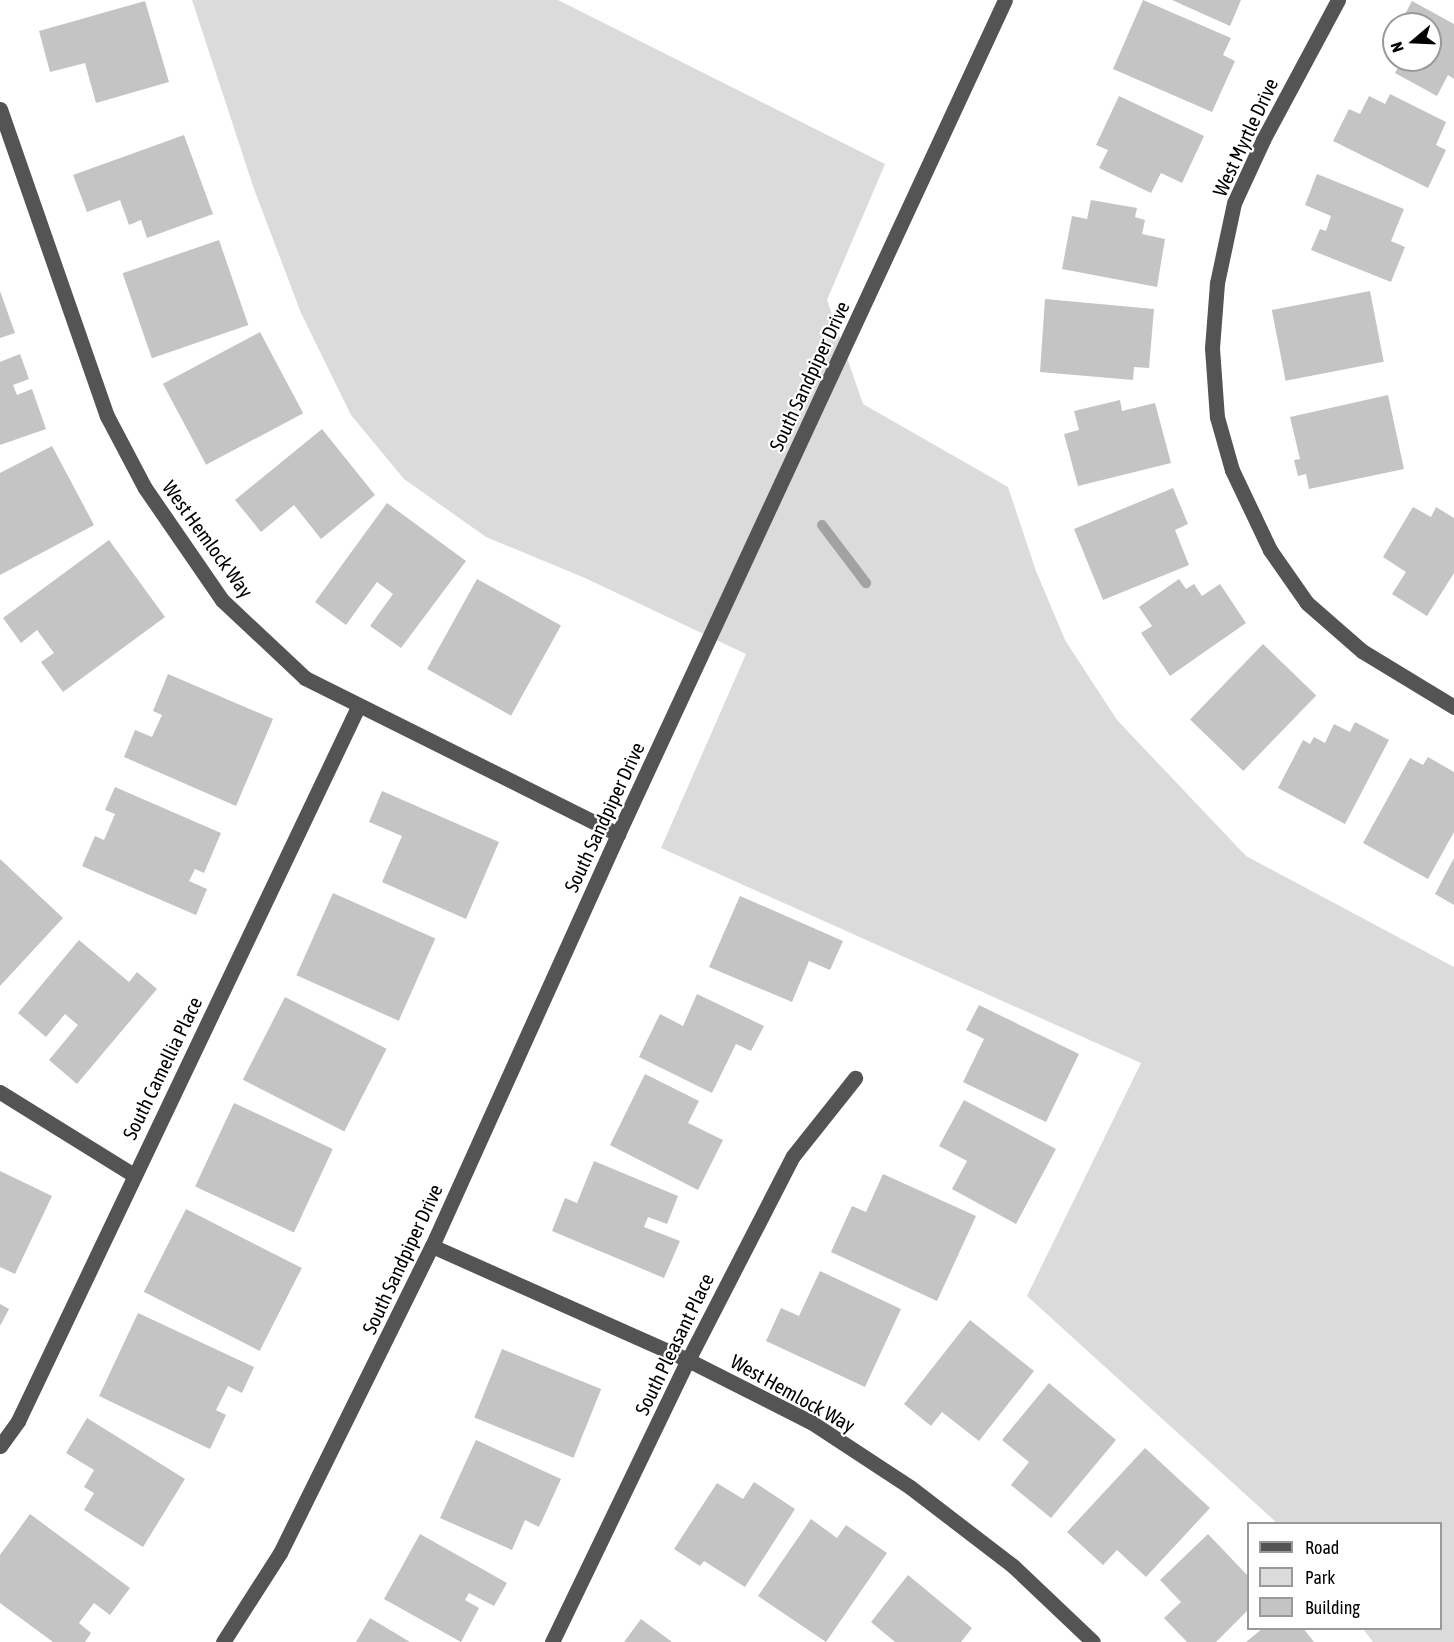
<!DOCTYPE html>
<style>
body{margin:0}
#map{position:relative;width:1454px;height:1642px;overflow:hidden;background:#fff;font-family:"Asap Condensed",sans-serif}
div>[style]{position:absolute}
[style*='--x']{left:calc(var(--x)*1px);top:calc(var(--y)*1px);width:calc(var(--w)*1px);rotate:calc(var(--a)*1deg)}
.green>*{inset:0;background:#dbdbdb}
.stream>*{height:10px;margin:-5px;padding:0 5px;transform-origin:5px;border-radius:5px;background:#a2a2a2}
.building>*{inset:0;background:#c4c4c4;transform-origin:0 0}
.minor>*{height:15px;margin:-7.5px;padding:0 7.5px;transform-origin:7.5px;border-radius:7.5px;background:#545454}
span{translate:-50% -50%;white-space:nowrap;text-align:center;line-height:1.15;-webkit-text-stroke:4.5px #fff;paint-order:stroke}
.street-label{font-size:20px;color:#000}
.legend{position:absolute;left:1247px;top:1522px;width:195px;height:108px;box-sizing:border-box;background:#fff;border:2px solid #999;margin:0;padding:8px 10px;list-style:none;font-size:18px;color:#000}
.legend li{display:flex;align-items:center;gap:12px;height:30px}
.legend b{width:30px;border:2px solid #999}
.north{position:absolute;left:1382px;top:12px;width:60px;height:60px;box-sizing:border-box;background:#fff;border:2px solid #999;border-radius:50%;rotate:251deg;font-size:16px;font-weight:700;line-height:24px;text-align:center;color:#000}
.north::after{content:'';display:block;margin:auto;width:21px;height:27px;background:#000;clip-path:polygon(50% 0,100% 100%,50% 72%,0 100%)}
</style>
<div id="map">
<div class="green">
<div style="clip-path:polygon(192px 0,558px 0,885px 164px,827px 300px,863px 404px,1008px 487px,1036px 571px,1065px 640px,1117px 720px,1246px 856px,1454px 967px,1454px 1642px,1373px 1642px,1363px 1629px,1440px 1628px,1440px 1524px,1277px 1523px,1027px 1296px,1141px 1063px,661px 848px,746px 654px,585px 578px,486px 537px,404px 479px,351px 415px,301px 313px,254px 189px)"></div>
</div>
<div class="stream">
<div style="--x:822;--y:525;--w:73;--a:52.8"></div>
</div>
<div class="building">
<div style="clip-path:polygon(1143px 0,1231px 38px,1223px 55px,1235px 61px,1212px 112px,1113px 69px)"></div>
<div style="clip-path:polygon(1172px 0,1241px 0,1230px 26px)"></div>
<div style="clip-path:polygon(145px 1px,169px 82px,96px 103px,85px 63px,50px 72px,39px 31px)"></div>
<div style="clip-path:polygon(1412px 1px,1454px 24px,1454px 79px,1448px 75px,1437px 96px,1395px 73px,1400px 63px,1394px 60px,1430px 60px,1430px 24px,1400px 24px)"></div>
<div style="clip-path:polygon(1390px 94px,1446px 122px,1436px 145px,1446px 150px,1428px 188px,1333px 141px,1349px 109px,1360px 114px,1369px 96px,1385px 104px)"></div>
<div style="clip-path:polygon(1119px 96px,1204px 136px,1182px 183px,1161px 173px,1151px 193px,1099px 168px,1108px 150px,1096px 145px)"></div>
<div style="clip-path:polygon(184px 135px,213px 214px,147px 238px,141px 220px,129px 225px,120px 200px,87px 212px,73px 175px)"></div>
<div style="clip-path:polygon(1317px 174px,1404px 209px,1391px 241px,1405px 247px,1391px 282px,1311px 250px,1320px 229px,1326px 231px,1331px 216px,1305px 205px)"></div>
<div style="clip-path:polygon(1091px 200px,1137px 208px,1135px 217px,1145px 220px,1142px 234px,1165px 239px,1157px 287px,1062px 269px,1072px 216px,1087px 219px)"></div>
<div style="left:219px;top:240px;width:90px;height:102px;rotate:71deg"></div>
<div style="clip-path:polygon(0 291px,15px 333px,0 338px)"></div>
<div style="left:1370px;top:291px;width:72px;height:100px;rotate:79deg"></div>
<div style="clip-path:polygon(1045px 299px,1154px 309px,1149px 368px,1134px 367px,1133px 380px,1040px 372px)"></div>
<div style="left:260px;top:332px;width:92px;height:110px;rotate:62deg"></div>
<div style="clip-path:polygon(20px 354px,29px 379px,13px 385px,17px 395px,32px 389px,46px 429px,0 445px,0 362px)"></div>
<div style="clip-path:polygon(1388px 395px,1404px 469px,1309px 489px,1306px 474px,1298px 476px,1294px 460px,1300px 459px,1290px 417px)"></div>
<div style="clip-path:polygon(1120px 400px,1122px 411px,1155px 403px,1171px 463px,1078px 486px,1064px 434px,1079px 430px,1074px 411px)"></div>
<div style="clip-path:polygon(322px 429px,375px 495px,321px 539px,294px 505px,261px 532px,235px 500px)"></div>
<div style="clip-path:polygon(52px 446px,94px 525px,0 575px,0 473px)"></div>
<div style="clip-path:polygon(1173px 488px,1188px 524px,1175px 530px,1189px 565px,1103px 600px,1074px 529px)"></div>
<div style="clip-path:polygon(387px 503px,466px 561px,401px 648px,370px 626px,393px 594px,377px 582px,346px 625px,315px 602px)"></div>
<div style="clip-path:polygon(1413px 507px,1431px 517px,1436px 507px,1454px 518px,1454px 573px,1427px 616px,1392px 594px,1406px 572px,1383px 557px)"></div>
<div style="clip-path:polygon(109px 540px,165px 617px,63px 692px,41px 662px,54px 653px,37px 630px,21px 643px,3px 618px)"></div>
<div style="left:477px;top:579px;width:96px;height:103px;rotate:29deg"></div>
<div style="clip-path:polygon(1179px 579px,1186px 589px,1194px 584px,1202px 596px,1220px 584px,1246px 623px,1170px 676px,1141px 633px,1152px 626px,1139px 607px)"></div>
<div style="left:1263px;top:644px;width:74px;height:105px;rotate:44deg"></div>
<div style="clip-path:polygon(168px 674px,273px 719px,236px 806px,124px 757px,135px 730px,152px 737px,162px 715px,153px 711px)"></div>
<div style="clip-path:polygon(1355px 722px,1389px 740px,1345px 824px,1278px 788px,1303px 740px,1310px 744px,1314px 737px,1325px 743px,1334px 724px,1350px 732px)"></div>
<div style="clip-path:polygon(1428px 757px,1454px 772px,1454px 832px,1428px 879px,1363px 843px,1410px 758px,1423px 765px)"></div>
<div style="clip-path:polygon(115px 787px,221px 833px,204px 873px,195px 869px,189px 881px,207px 889px,196px 915px,82px 866px,95px 836px,104px 840px,115px 814px,105px 810px)"></div>
<div style="clip-path:polygon(382px 791px,499px 842px,466px 919px,382px 882px,402px 836px,369px 822px)"></div>
<div style="clip-path:polygon(1454px 858px,1454px 905px,1435px 894px)"></div>
<div style="clip-path:polygon(0 859px,63px 918px,0 986px)"></div>
<div style="left:333px;top:893px;width:112px;height:90px;rotate:24deg"></div>
<div style="clip-path:polygon(740px 896px,843px 941px,830px 970px,809px 961px,792px 1002px,709px 967px)"></div>
<div style="clip-path:polygon(79px 940px,129px 982px,137px 972px,157px 989px,77px 1084px,49px 1060px,78px 1025px,65px 1014px,46px 1037px,18px 1013px)"></div>
<div style="clip-path:polygon(697px 994px,764px 1026px,751px 1051px,736px 1044px,712px 1093px,639px 1057px,660px 1014px,683px 1026px)"></div>
<div style="left:285px;top:997px;width:114px;height:93px;rotate:27deg"></div>
<div style="clip-path:polygon(979px 1005px,1079px 1054px,1046px 1122px,963px 1082px,984px 1039px,966px 1030px)"></div>
<div style="clip-path:polygon(645px 1074px,699px 1101px,688px 1123px,723px 1140px,698px 1190px,610px 1145px)"></div>
<div style="clip-path:polygon(964px 1100px,1056px 1149px,1016px 1224px,952px 1189px,967px 1161px,939px 1146px)"></div>
<div style="left:234px;top:1103px;width:109px;height:92px;rotate:25deg"></div>
<div style="clip-path:polygon(594px 1161px,678px 1196px,667px 1224px,648px 1217px,644px 1227px,680px 1241px,664px 1278px,552px 1231px,565px 1198px,577px 1203px)"></div>
<div style="clip-path:polygon(0 1171px,52px 1196px,15px 1274px,0 1267px)"></div>
<div style="clip-path:polygon(883px 1174px,976px 1216px,937px 1301px,831px 1252px,852px 1206px,866px 1212px)"></div>
<div style="left:186px;top:1209px;width:130px;height:93px;rotate:27deg"></div>
<div style="clip-path:polygon(820px 1271px,901px 1309px,865px 1387px,766px 1341px,781px 1308px,799px 1316px)"></div>
<div style="clip-path:polygon(0 1304px,9px 1309px,0 1326px)"></div>
<div style="clip-path:polygon(138px 1313px,254px 1367px,242px 1393px,228px 1386px,216px 1410px,226px 1415px,210px 1449px,99px 1396px)"></div>
<div style="clip-path:polygon(970px 1320px,1034px 1371px,979px 1441px,942px 1412px,931px 1426px,904px 1404px)"></div>
<div style="left:502px;top:1349px;width:107px;height:74px;rotate:22deg"></div>
<div style="clip-path:polygon(1049px 1383px,1116px 1440px,1051px 1518px,1011px 1485px,1029px 1462px,1002px 1440px)"></div>
<div style="clip-path:polygon(87px 1418px,185px 1479px,143px 1547px,84px 1510px,94px 1493px,84px 1487px,94px 1470px,66px 1453px)"></div>
<div style="clip-path:polygon(476px 1440px,561px 1479px,539px 1527px,525px 1520px,512px 1550px,440px 1518px)"></div>
<div style="clip-path:polygon(1145px 1448px,1210px 1508px,1146px 1577px,1117px 1550px,1103px 1565px,1067px 1532px)"></div>
<div style="clip-path:polygon(754px 1482px,795px 1509px,745px 1587px,704px 1561px,700px 1566px,674px 1549px,717px 1483px,743px 1499px)"></div>
<div style="clip-path:polygon(30px 1514px,130px 1588px,110px 1615px,94px 1603px,79px 1623px,91px 1633px,85px 1642px,53px 1642px,0 1603px,0 1555px)"></div>
<div style="clip-path:polygon(811px 1519px,837px 1538px,846px 1525px,887px 1553px,826px 1642px,758px 1596px)"></div>
<div style="clip-path:polygon(420px 1534px,507px 1583px,494px 1606px,469px 1593px,465px 1600px,479px 1608px,461px 1642px,384px 1599px)"></div>
<div style="clip-path:polygon(1208px 1534px,1248px 1576px,1248px 1610px,1216px 1642px,1187px 1642px,1164px 1618px,1181px 1602px,1160px 1580px)"></div>
<div style="clip-path:polygon(908px 1575px,972px 1628px,961px 1642px,895px 1642px,871px 1622px)"></div>
<div style="clip-path:polygon(370px 1618px,410px 1642px,356px 1642px)"></div>
<div style="clip-path:polygon(641px 1619px,672px 1642px,624px 1642px)"></div>
<div style="clip-path:polygon(1263px 1628px,1303px 1628px,1314px 1642px,1246px 1642px)"></div>
</div>
<div class="minor">
<div style="--x:1338;--y:0;--w:159;--a:118.2"></div>
<div style="--x:1263;--y:140;--w:69;--a:114.7"></div>
<div style="--x:1234;--y:203;--w:82;--a:102"></div>
<div style="--x:1217;--y:283;--w:65;--a:94.4"></div>
<div style="--x:1212;--y:348;--w:69;--a:85.9"></div>
<div style="--x:1217;--y:417;--w:55;--a:74.2"></div>
<div style="--x:1232;--y:470;--w:89;--a:64.6"></div>
<div style="--x:1270;--y:550;--w:65;--a:55.1"></div>
<div style="--x:1307;--y:603;--w:73;--a:41.1"></div>
<div style="--x:1362;--y:651;--w:108;--a:31.3"></div>
<div style="--x:0;--y:109;--w:325;--a:70.8"></div>
<div style="--x:107;--y:416;--w:81;--a:62.2"></div>
<div style="--x:145;--y:488;--w:136;--a:55.5"></div>
<div style="--x:222;--y:600;--w:114;--a:43.2"></div>
<div style="--x:305;--y:678;--w:350;--a:26.5"></div>
<div style="--x:0;--y:1092;--w:158;--a:31.8"></div>
<div style="--x:432;--y:1246;--w:280;--a:24"></div>
<div style="--x:688;--y:1360;--w:138;--a:26.8"></div>
<div style="--x:811;--y:1422;--w:118;--a:33.3"></div>
<div style="--x:910;--y:1487;--w:130;--a:37.5"></div>
<div style="--x:1013;--y:1566;--w:110;--a:43.5"></div>
<div style="--x:0;--y:1446;--w:31;--a:-54"></div>
<div style="--x:18;--y:1421;--w:791;--a:-64.54"></div>
<div style="--x:223;--y:1642;--w:106;--a:-57.4"></div>
<div style="--x:280;--y:1553;--w:343;--a:-63.7"></div>
<div style="--x:432;--y:1246;--w:452;--a:-65.7"></div>
<div style="--x:618;--y:834;--w:919;--a:-65.11"></div>
<div style="--x:552;--y:1642;--w:313;--a:-64.3"></div>
<div style="--x:688;--y:1360;--w:229;--a:-62.8"></div>
<div style="--x:793;--y:1156;--w:100;--a:-51.5"></div>
</div>
<div class="street-label">
<span style="left:1245px;top:137px;rotate:-65deg">West Myrtle Drive</span>
<span style="left:809px;top:376px;rotate:-65deg">South Sandpiper Drive</span>
<span style="left:208px;top:539px;rotate:54deg">West Hemlock Way</span>
<span style="left:604px;top:817px;rotate:-65deg">South Sandpiper Drive</span>
<span style="left:162px;top:1068px;rotate:-64deg">South Camellia Place</span>
<span style="left:402px;top:1259px;rotate:-65deg">South Sandpiper Drive</span>
<span style="left:674px;top:1344px;rotate:-64deg">South Pleasant Place</span>
<span style="left:793px;top:1393px;rotate:29deg">West Hemlock Way</span>
</div>
<ul class="legend">
<li><b style="height:8px;background:#545454"></b>Road</li>
<li><b style="height:16px;background:#dbdbdb"></b>Park</li>
<li><b style="height:16px;background:#c4c4c4"></b>Building</li>
</ul>
<div class="north">N</div>
</div>
